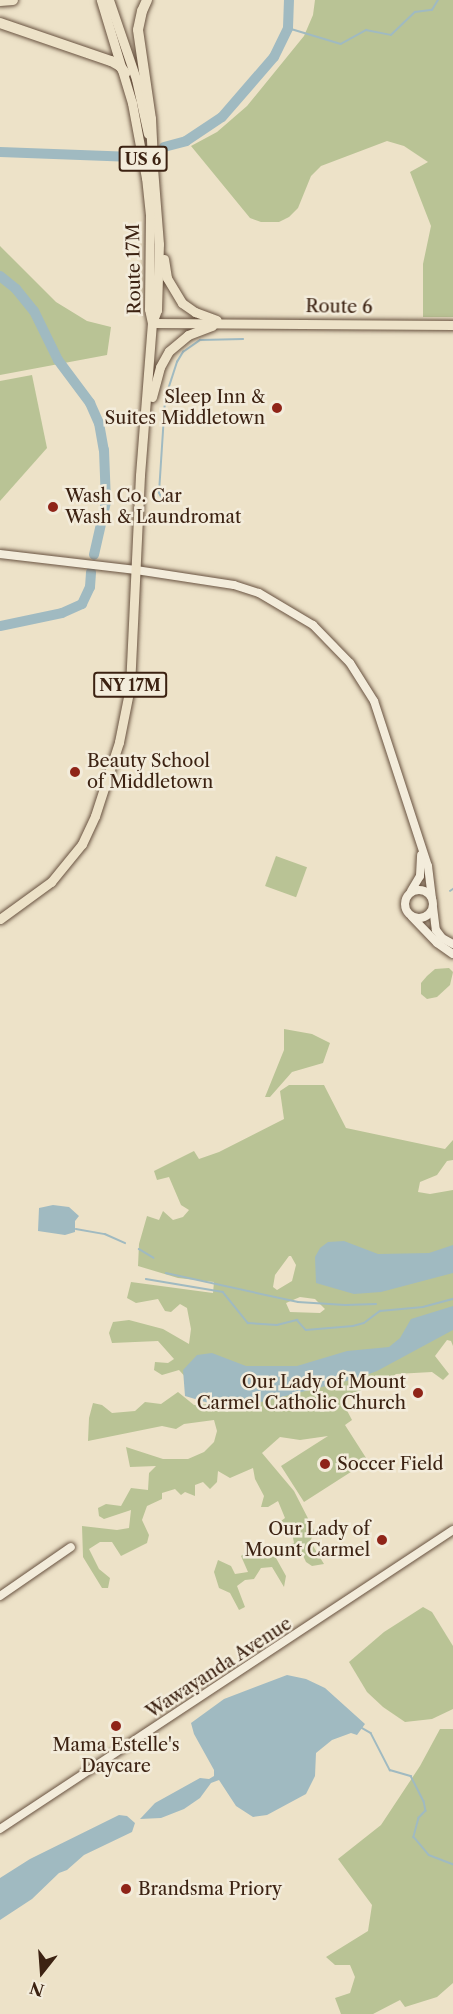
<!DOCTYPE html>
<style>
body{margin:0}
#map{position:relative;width:453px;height:2014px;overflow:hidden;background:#ede2c8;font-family:"Libre Caslon Text",serif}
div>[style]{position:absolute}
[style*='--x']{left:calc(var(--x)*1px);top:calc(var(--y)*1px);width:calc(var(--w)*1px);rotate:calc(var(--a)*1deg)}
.green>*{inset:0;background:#b9c395;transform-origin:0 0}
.water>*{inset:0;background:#a0bac1}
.stream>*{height:1.5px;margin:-0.75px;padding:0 0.75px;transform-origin:0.75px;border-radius:0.75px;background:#a0bac1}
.river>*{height:10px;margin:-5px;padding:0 5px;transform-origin:5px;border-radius:5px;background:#a0bac1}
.roads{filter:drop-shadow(0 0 2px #685240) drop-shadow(0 0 2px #685240)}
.minor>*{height:8px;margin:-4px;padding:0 4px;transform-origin:4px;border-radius:4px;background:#f3ecdb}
.minor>.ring{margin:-4px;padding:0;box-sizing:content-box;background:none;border:8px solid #f3ecdb;border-radius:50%}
.major>*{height:9px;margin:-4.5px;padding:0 4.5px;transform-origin:4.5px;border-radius:4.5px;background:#ede2c8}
.highway>*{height:10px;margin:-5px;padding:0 5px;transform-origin:5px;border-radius:5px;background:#ede2c8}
.dots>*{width:16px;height:16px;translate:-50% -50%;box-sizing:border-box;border:3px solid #f3ecdb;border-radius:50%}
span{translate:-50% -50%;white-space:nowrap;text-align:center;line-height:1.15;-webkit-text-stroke:5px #f3ecdb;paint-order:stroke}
.shield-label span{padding:2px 4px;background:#f3ecdb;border:2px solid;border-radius:4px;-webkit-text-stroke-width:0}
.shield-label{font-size:16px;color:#3c2212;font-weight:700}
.street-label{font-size:18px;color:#3c2212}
.poi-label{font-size:18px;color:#3c2212}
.right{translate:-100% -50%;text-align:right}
.left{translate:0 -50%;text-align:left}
.north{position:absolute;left:12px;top:1942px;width:60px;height:60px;-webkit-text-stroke:4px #f3ecdb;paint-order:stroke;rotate:197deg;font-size:16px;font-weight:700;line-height:24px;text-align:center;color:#3c2212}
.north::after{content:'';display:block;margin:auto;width:21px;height:27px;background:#3c2212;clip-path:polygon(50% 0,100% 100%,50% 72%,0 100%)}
</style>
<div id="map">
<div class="green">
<div style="clip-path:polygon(315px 0,453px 0,453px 317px,423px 317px,423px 264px,431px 226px,410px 172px,428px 162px,404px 146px,387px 141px,321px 166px,311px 176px,298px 208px,289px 217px,279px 222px,261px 222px,250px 218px,191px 146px,217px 132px,247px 106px,304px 36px,313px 15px)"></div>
<div style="clip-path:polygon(0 246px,56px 302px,87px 321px,111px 327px,107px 355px,0 375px)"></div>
<div style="clip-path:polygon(32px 375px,47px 448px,0 501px,0 381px)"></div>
<div style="left:276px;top:856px;width:33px;height:32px;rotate:20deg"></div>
<div style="clip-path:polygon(449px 968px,453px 972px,450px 985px,437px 997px,427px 999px,421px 994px,421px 983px,427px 976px,435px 969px)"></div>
<div style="clip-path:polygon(284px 1029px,312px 1034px,330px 1043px,323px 1063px,292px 1072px,270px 1097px,265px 1097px,284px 1050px)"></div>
<div style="clip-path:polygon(evenodd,289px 1085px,324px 1085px,346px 1128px,445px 1149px,453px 1140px,453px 1160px,447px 1161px,437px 1175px,420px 1182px,418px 1192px,430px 1194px,453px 1190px,453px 1346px,451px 1341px,447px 1340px,435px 1356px,449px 1374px,443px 1380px,432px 1372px,396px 1374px,383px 1384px,378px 1378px,343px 1403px,352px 1420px,345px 1425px,368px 1461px,304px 1502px,281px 1466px,328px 1436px,300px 1440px,280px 1437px,262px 1453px,294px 1491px,315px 1532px,310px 1541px,324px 1564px,312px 1566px,306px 1562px,300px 1549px,276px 1558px,286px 1576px,284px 1587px,272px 1567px,261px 1568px,254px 1579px,245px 1580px,237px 1586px,245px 1607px,239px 1610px,230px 1593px,219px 1588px,214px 1572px,218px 1560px,231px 1566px,235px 1574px,248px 1572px,241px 1556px,261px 1541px,267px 1552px,294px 1543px,291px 1527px,284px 1527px,281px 1521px,285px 1518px,278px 1501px,268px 1507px,261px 1507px,264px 1496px,255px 1479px,253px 1468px,230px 1478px,218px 1471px,217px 1482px,210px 1489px,203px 1482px,195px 1485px,195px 1496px,185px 1492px,181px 1495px,175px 1489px,162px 1493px,162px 1499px,147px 1506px,142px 1520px,149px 1535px,147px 1543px,121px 1556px,112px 1542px,100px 1542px,89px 1549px,99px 1569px,110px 1578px,108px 1588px,102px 1588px,83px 1557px,82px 1526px,117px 1530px,129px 1528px,131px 1510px,104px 1519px,99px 1516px,98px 1508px,106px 1504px,121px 1506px,131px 1488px,148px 1490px,149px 1473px,156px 1466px,130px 1467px,126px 1447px,163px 1459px,188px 1459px,204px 1452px,214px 1442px,217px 1431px,214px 1420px,184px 1424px,176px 1429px,162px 1426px,88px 1441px,89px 1418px,93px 1403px,102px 1405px,112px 1413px,135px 1411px,145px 1402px,161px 1404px,178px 1392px,194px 1405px,210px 1404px,179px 1370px,162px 1375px,154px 1370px,155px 1362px,168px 1363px,174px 1359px,158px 1341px,112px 1343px,109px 1333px,113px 1322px,129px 1320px,163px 1329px,189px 1344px,191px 1329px,187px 1308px,180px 1304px,171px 1312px,165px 1311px,158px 1299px,136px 1303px,127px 1298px,131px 1282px,213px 1293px,214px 1282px,178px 1278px,138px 1266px,139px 1244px,147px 1216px,159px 1220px,163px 1211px,173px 1220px,183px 1217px,189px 1210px,181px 1205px,169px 1177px,157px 1180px,154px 1171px,194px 1151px,199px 1159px,219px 1152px,284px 1119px,280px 1091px,289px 1085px,289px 1256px,291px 1256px,296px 1265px,292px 1281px,277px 1290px,273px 1287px,275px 1275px,289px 1256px,289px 1085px,300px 1297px,315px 1299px,325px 1309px,320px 1313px,290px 1312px,286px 1303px,300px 1297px)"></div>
<div style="clip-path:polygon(423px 1607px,432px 1612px,453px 1646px,453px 1709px,432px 1719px,405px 1722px,383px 1707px,367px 1692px,349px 1662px,384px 1632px)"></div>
<div style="clip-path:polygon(440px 1729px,453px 1729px,453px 1983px,437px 1997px,405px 2007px,400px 2000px,373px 2014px,341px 2014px,335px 1998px,350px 1993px,355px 1977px,350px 1965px,335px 1965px,326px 1957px,368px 1931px,372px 1905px,338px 1859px,381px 1825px,420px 1766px)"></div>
</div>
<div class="water">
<div style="clip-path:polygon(53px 1205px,69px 1207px,79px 1216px,75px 1221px,75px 1232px,65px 1235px,38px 1231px,39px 1208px)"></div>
<div style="clip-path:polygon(344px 1241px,378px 1254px,429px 1253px,453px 1245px,453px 1273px,381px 1292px,354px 1294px,316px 1283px,315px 1257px,320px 1248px,328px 1242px)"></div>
<div style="clip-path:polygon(453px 1306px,453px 1330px,377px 1371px,358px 1378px,249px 1405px,222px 1407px,185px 1396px,183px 1370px,197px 1355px,212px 1353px,246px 1366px,297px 1366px,347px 1351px,389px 1347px,400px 1338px,411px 1319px)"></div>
<div style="clip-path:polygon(287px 1675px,306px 1679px,325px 1688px,365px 1724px,357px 1735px,351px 1733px,332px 1740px,316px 1753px,315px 1776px,306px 1794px,267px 1815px,253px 1817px,236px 1806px,219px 1780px,211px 1783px,200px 1798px,184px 1809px,161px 1818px,140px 1819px,155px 1803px,200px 1778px,209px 1779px,214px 1776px,214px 1770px,194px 1734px,191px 1723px,224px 1699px)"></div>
<div style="clip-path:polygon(119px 1815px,127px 1816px,135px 1823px,132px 1832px,84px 1855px,67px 1870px,59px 1873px,32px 1899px,0 1920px,0 1878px,30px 1859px)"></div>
</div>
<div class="stream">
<div style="--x:288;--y:28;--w:55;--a:16.8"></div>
<div style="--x:341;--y:44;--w:29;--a:-29"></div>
<div style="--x:366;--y:30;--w:25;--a:11"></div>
<div style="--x:391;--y:35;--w:33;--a:-44"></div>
<div style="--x:415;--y:12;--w:17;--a:-7"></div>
<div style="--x:432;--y:10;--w:12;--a:-59"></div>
<div style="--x:162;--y:499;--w:7;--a:-117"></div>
<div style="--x:159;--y:493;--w:94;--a:-86.3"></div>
<div style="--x:165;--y:399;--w:39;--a:-72"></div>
<div style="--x:177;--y:362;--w:12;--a:-59"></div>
<div style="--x:183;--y:352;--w:21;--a:-35"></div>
<div style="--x:200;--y:340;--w:43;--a:-1.3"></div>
<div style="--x:450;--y:891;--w:4;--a:-34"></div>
<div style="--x:76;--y:1229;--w:29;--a:10"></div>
<div style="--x:105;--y:1234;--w:22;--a:24"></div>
<div style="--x:139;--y:1249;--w:17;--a:31"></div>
<div style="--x:166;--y:1273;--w:135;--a:12.4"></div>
<div style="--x:298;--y:1302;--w:47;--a:3.7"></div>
<div style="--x:345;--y:1305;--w:31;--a:-2"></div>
<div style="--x:146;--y:1279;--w:78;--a:9.6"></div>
<div style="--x:223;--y:1292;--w:40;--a:51"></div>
<div style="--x:248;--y:1323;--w:29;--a:4"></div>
<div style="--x:277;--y:1325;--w:21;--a:-14"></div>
<div style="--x:297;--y:1320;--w:13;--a:48"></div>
<div style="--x:306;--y:1330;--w:47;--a:-4.9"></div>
<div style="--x:353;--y:1326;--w:11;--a:-15"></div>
<div style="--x:364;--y:1323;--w:20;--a:-37"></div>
<div style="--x:380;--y:1311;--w:43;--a:-5.3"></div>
<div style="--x:423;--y:1307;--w:31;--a:-15"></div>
<div style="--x:362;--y:1728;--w:10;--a:29"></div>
<div style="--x:371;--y:1733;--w:42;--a:62.8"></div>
<div style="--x:390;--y:1770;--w:22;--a:16"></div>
<div style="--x:411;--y:1776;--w:28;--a:63"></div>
<div style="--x:424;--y:1801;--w:10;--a:79"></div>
<div style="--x:426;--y:1811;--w:10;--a:135"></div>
<div style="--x:419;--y:1818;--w:20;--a:105"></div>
<div style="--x:414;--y:1837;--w:23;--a:50"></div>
<div style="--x:429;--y:1855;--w:26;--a:21"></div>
</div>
<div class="river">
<div style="--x:164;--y:147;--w:23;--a:-15"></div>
<div style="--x:186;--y:141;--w:43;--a:-33.7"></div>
<div style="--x:222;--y:117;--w:79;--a:-49.1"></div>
<div style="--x:274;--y:57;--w:32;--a:-64"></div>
<div style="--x:288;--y:28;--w:28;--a:-88"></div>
<div style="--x:0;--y:152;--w:134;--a:2.1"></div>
<div style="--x:0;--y:276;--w:21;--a:39"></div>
<div style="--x:16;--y:289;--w:28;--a:51"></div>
<div style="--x:34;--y:311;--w:55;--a:63.9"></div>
<div style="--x:58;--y:360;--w:54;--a:53.3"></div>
<div style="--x:90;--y:403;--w:22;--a:66"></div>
<div style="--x:99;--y:423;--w:27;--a:80"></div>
<div style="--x:104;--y:450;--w:52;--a:87.8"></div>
<div style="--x:106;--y:502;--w:54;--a:102.8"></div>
<div style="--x:0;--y:626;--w:63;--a:-11.8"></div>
<div style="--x:62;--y:613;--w:22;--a:-24"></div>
<div style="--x:82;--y:604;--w:19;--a:-65"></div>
<div style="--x:90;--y:587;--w:15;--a:-86"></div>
</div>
<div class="roads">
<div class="minor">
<div style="--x:0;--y:554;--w:137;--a:6.7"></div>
<div style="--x:136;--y:570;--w:99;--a:8.7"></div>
<div style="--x:234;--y:585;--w:26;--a:18"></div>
<div style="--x:259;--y:593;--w:63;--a:30.7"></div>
<div style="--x:313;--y:625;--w:53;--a:45.8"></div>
<div style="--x:350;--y:663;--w:45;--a:57.7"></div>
<div style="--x:374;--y:701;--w:174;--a:71.9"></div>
<div style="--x:428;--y:866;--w:32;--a:83"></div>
<div class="ring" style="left:405px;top:890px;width:20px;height:20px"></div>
<div style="--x:411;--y:891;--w:17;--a:-59"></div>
<div style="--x:420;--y:876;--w:21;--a:-87"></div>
<div style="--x:433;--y:907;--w:23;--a:83"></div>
<div style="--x:436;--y:930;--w:10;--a:53"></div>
<div style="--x:442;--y:938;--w:13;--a:29"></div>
<div style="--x:412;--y:917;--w:36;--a:46"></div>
<div style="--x:437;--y:943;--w:19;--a:35"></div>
<div style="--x:0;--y:1596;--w:86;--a:-34.6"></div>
<div style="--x:0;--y:1829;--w:543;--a:-33.43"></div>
</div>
<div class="major">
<div style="--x:109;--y:0;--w:83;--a:71.1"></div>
<div style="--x:136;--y:79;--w:56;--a:77.7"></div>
<div style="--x:164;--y:259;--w:19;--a:81"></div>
<div style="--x:167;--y:278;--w:29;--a:59"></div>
<div style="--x:182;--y:303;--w:16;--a:35"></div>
<div style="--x:195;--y:312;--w:23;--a:20"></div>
<div style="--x:152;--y:323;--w:14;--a:-69"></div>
<div style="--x:157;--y:310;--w:66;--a:-88.3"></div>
<div style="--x:159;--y:244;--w:88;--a:-94.5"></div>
<div style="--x:152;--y:323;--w:301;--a:0.4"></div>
<div style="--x:152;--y:397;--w:31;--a:-75"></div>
<div style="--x:160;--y:367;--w:18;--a:-61"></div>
<div style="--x:169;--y:351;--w:25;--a:-40"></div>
<div style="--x:188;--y:335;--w:26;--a:-21"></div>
<div style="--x:0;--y:919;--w:63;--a:-36"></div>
<div style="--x:51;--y:882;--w:49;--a:-50.8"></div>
<div style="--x:82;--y:844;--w:31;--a:-65"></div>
<div style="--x:95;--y:816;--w:78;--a:-72"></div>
<div style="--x:119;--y:742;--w:56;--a:-78.7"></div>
<div style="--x:130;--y:687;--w:212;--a:-87.3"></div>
<div style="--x:140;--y:475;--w:152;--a:-85.5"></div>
<div style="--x:152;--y:323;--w:14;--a:-102"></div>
<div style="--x:149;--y:309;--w:94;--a:-89.4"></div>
<div style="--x:150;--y:215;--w:37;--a:-96"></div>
<div style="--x:146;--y:178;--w:76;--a:-100.6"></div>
<div style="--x:132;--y:103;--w:108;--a:-106.8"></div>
</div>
<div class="highway">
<div style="--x:147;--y:0;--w:12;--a:114"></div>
<div style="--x:142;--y:11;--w:19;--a:102"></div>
<div style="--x:138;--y:30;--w:90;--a:81.7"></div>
<div style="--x:151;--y:119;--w:42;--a:87.3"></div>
<div style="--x:0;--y:1;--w:13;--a:-4"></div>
<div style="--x:0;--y:23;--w:117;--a:18.9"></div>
<div style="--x:111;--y:61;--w:10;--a:29"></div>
<div style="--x:120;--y:66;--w:9;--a:54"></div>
</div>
</div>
<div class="dots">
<div style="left:277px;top:408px;background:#8f2418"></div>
<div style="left:53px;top:507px;background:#8f2418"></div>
<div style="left:75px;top:772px;background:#8f2418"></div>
<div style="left:418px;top:1393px;background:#8f2418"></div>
<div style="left:325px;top:1464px;background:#8f2418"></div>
<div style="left:382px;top:1540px;background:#8f2418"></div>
<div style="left:116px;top:1726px;background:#8f2418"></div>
<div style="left:126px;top:1889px;background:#8f2418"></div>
</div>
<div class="shield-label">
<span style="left:143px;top:159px">US 6</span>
<span style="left:130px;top:685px">NY 17M</span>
</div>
<div class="street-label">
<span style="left:134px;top:269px;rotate:-91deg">Route 17M</span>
<span style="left:339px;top:307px;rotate:1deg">Route 6</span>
<span style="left:219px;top:1668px;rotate:-33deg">Wawayanda Avenue</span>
</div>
<div class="poi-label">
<span class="right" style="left:265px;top:408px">Sleep Inn &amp;<br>Suites Middletown</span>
<span class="left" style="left:65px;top:507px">Wash Co. Car<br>Wash &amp; Laundromat</span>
<span class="left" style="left:87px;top:772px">Beauty School<br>of Middletown</span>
<span class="right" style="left:406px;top:1393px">Our Lady of Mount<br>Carmel Catholic Church</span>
<span class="left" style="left:337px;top:1464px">Soccer Field</span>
<span class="right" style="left:370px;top:1540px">Our Lady of<br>Mount Carmel</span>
<span style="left:116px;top:1756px">Mama Estelle's<br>Daycare</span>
<span class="left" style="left:138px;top:1889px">Brandsma Priory</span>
</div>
<div class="north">N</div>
</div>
